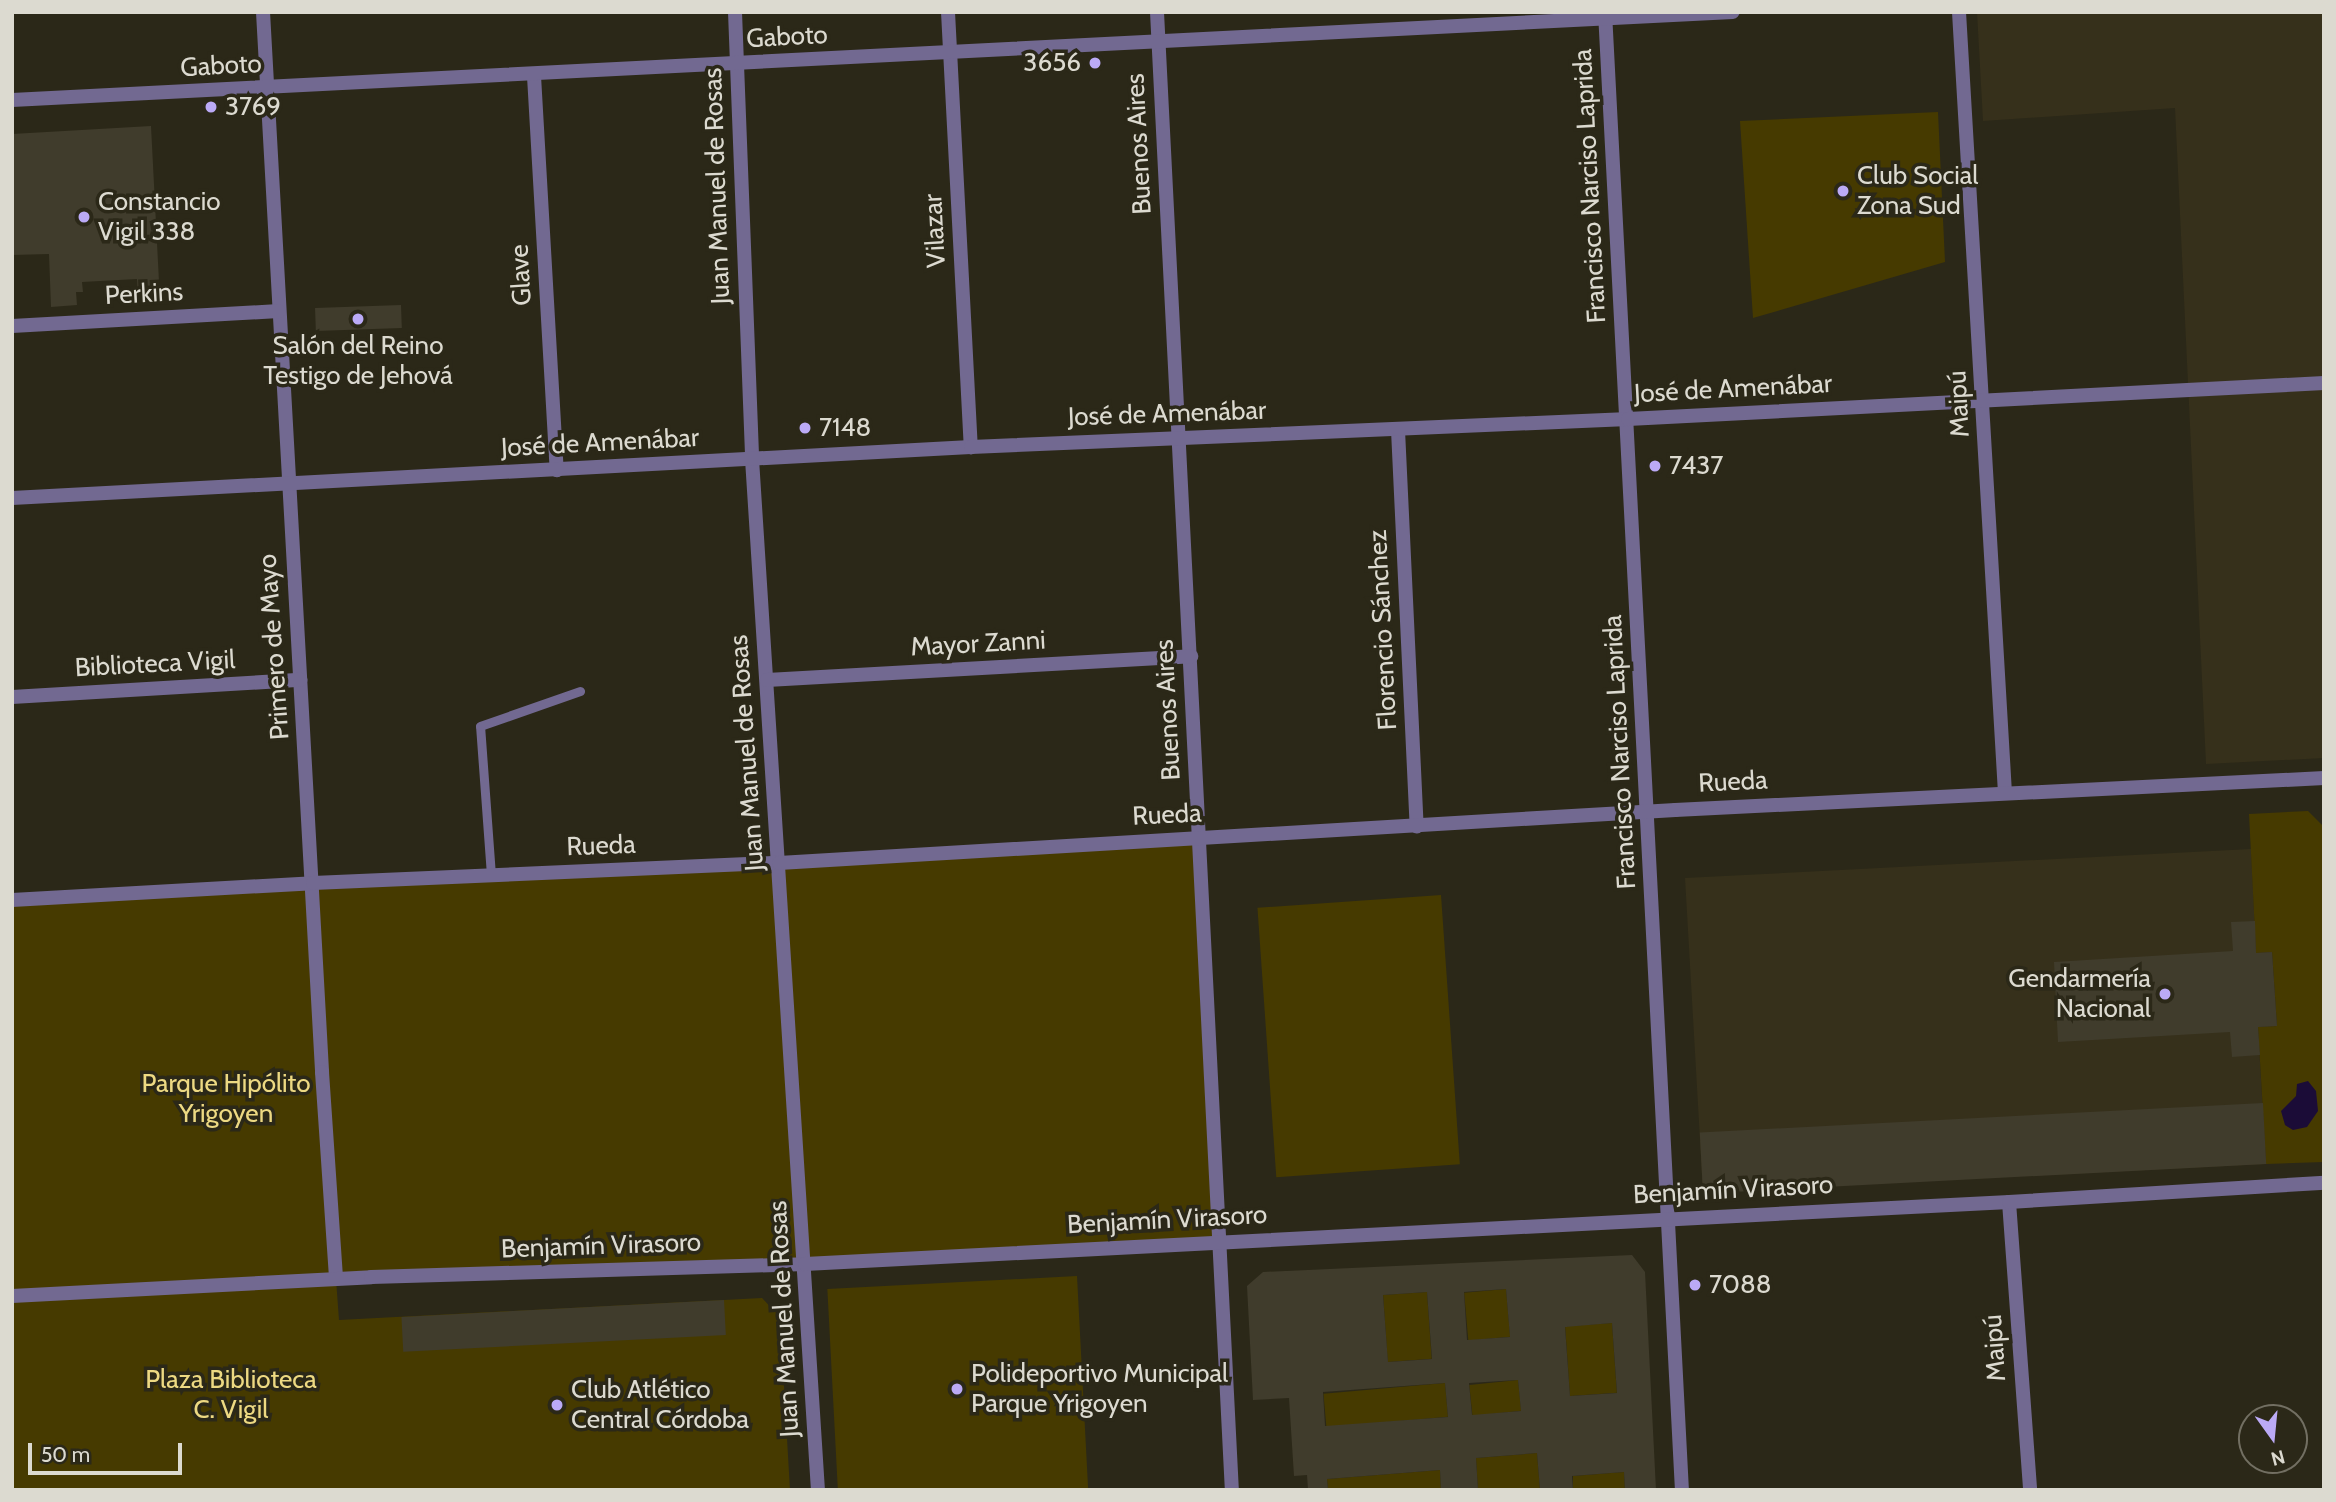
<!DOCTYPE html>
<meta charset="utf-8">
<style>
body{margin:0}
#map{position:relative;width:2336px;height:1502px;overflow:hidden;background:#2b2818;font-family:Cabin,sans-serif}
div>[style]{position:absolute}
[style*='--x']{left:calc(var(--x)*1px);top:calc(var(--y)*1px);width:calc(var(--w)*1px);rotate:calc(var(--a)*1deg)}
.built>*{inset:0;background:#36301b}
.green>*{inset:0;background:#463a00;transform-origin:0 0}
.water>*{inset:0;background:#1b0c37}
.building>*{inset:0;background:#403c2c;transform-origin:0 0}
.lane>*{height:9px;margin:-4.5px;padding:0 4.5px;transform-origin:4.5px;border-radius:4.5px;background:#726991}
.street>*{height:14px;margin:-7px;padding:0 7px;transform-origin:7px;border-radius:7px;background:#726991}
.dots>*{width:19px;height:19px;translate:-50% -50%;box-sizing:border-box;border:4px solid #2b2818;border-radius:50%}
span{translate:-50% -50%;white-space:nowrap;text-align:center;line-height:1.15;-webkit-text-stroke:7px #2b2818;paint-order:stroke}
.street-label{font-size:26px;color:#dcdad0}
.poi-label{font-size:26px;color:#dcdad0}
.right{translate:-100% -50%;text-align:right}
.left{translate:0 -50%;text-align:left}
.park-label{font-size:26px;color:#edd982}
.frame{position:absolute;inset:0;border:14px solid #dcdad0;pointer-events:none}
.north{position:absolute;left:2238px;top:1404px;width:70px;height:70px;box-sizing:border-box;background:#2b2818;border:2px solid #726f62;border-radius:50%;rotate:165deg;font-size:19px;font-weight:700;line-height:28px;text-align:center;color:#dcdad0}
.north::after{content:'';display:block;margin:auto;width:24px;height:32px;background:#bbaaf6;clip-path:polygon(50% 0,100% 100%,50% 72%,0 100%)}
.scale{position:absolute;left:28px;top:1443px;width:154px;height:32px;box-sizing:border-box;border:4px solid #dcdad0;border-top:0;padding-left:9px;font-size:21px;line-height:24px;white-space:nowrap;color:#dcdad0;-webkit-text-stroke:5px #2b2818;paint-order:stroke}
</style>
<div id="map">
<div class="built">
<div style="clip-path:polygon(1977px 12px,2324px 12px,2324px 758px,2206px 764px,2175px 108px,1983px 121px)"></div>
<div style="clip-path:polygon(2251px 849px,2256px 952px,2272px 952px,2277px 1026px,2258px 1028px,2266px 1164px,1703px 1192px,1685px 878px)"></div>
</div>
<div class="green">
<div style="clip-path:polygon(1938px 112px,1945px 262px,1753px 318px,1740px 121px)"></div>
<div style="clip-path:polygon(2308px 811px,2324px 827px,2324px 1162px,2266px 1164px,2258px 1027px,2277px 1026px,2272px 952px,2256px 953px,2249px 814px)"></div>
<div style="clip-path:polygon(1199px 838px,1221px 1242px,336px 1279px,339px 1320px,762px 1298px,780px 1317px,790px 1490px,12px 1490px,12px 900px)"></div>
<div style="left:1441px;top:895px;width:270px;height:184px;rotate:86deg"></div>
<div style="left:1077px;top:1276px;width:214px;height:250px;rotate:87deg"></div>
<div style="left:1506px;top:1289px;width:48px;height:42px;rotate:85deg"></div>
<div style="left:1427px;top:1292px;width:67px;height:44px;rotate:86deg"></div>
<div style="left:1612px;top:1323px;width:70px;height:47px;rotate:86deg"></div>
<div style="left:1518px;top:1380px;width:31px;height:49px;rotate:84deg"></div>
<div style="left:1445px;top:1383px;width:34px;height:122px;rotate:85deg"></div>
<div style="clip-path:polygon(1537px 1453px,1540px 1490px,1478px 1490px,1476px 1458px)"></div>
<div style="clip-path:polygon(1440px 1470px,1441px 1490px,1328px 1490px,1327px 1479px)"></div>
<div style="clip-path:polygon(1624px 1472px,1625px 1490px,1573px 1490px,1573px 1476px)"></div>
</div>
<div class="water">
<div style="clip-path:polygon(2308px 1081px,2316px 1091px,2318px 1111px,2307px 1127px,2293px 1130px,2285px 1125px,2281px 1111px,2296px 1096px,2297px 1084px)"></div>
</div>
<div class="building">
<div style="clip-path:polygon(151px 126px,160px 301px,138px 302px,137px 279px,82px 282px,83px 292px,76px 292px,77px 305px,51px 307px,49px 254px,12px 255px,12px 134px)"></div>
<div style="left:401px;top:305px;width:23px;height:86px;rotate:88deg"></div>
<div style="clip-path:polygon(2255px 921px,2256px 953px,2272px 952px,2277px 1026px,2258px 1027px,2260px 1055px,2232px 1057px,2230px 1032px,2058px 1042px,2054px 962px,2233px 951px,2231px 922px)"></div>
<div style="left:2263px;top:1103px;width:61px;height:564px;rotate:87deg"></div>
<div style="clip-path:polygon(evenodd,1632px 1255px,1645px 1272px,1656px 1490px,1625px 1490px,1624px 1472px,1572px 1476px,1573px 1490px,1540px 1490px,1537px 1453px,1476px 1458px,1478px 1490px,1441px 1490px,1440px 1470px,1327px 1479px,1328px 1490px,1308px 1490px,1307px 1475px,1294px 1476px,1289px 1398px,1253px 1400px,1247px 1286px,1263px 1272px,1632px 1255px,1506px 1289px,1510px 1337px,1467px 1340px,1464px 1292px,1506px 1289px,1632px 1255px,1427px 1292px,1432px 1359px,1388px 1362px,1383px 1295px,1427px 1292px,1632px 1255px,1612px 1323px,1617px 1393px,1570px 1396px,1565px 1327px,1612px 1323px,1632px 1255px,1518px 1380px,1521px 1411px,1472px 1415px,1469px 1383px,1518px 1380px,1632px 1255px,1445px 1383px,1448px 1417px,1325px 1426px,1323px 1392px,1445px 1383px)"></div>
<div style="left:724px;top:1300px;width:35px;height:323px;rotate:87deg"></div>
</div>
<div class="lane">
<div style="--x:491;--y:875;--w:149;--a:-94.2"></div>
<div style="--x:480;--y:726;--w:106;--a:-19.3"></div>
</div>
<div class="street">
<div style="--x:263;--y:12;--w:1062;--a:86.81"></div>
<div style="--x:322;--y:1072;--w:207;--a:86.1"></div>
<div style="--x:735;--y:12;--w:447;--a:87.8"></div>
<div style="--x:752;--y:459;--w:1033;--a:86.34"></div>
<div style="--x:948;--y:12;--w:436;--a:87"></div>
<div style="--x:1157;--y:12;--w:1480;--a:87.1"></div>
<div style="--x:1605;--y:12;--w:1480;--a:87.02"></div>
<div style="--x:1959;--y:12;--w:782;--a:86.63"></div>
<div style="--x:534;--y:76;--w:395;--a:86.7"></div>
<div style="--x:12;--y:100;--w:1723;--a:-2.93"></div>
<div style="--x:12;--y:326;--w:267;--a:-3.2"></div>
<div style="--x:1398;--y:430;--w:397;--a:87.3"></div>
<div style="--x:12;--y:498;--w:960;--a:-3.04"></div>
<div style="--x:971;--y:447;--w:658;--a:-2.44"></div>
<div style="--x:1628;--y:419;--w:697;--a:-2.96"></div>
<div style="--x:767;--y:680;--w:425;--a:-3.2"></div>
<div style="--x:12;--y:697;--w:289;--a:-3.4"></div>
<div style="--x:12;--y:900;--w:301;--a:-3.2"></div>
<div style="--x:313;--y:883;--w:466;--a:-2.5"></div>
<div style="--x:779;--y:863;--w:898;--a:-3.39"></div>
<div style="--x:1675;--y:810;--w:650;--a:-2.82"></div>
<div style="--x:2009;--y:1202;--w:289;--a:85.8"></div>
<div style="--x:12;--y:1296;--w:360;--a:-3"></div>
<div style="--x:371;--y:1277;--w:434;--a:-1.7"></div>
<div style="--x:805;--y:1264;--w:1206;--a:-2.95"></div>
<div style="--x:2009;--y:1202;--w:316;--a:-3.5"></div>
</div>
<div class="dots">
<div style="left:1095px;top:63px;background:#bbaaf6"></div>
<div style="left:211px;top:107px;background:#bbaaf6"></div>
<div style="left:1843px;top:191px;background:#bbaaf6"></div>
<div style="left:84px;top:217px;background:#bbaaf6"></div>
<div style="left:358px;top:319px;background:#bbaaf6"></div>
<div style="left:805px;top:428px;background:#bbaaf6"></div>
<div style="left:1655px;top:466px;background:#bbaaf6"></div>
<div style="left:2165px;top:994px;background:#bbaaf6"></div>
<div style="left:1695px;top:1285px;background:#bbaaf6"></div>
<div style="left:957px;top:1389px;background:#bbaaf6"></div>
<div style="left:557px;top:1405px;background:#bbaaf6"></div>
</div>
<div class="street-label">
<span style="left:787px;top:37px;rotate:-3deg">Gaboto</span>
<span style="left:221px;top:66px;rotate:-3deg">Gaboto</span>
<span style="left:1139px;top:144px;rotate:-93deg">Buenos Aires</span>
<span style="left:717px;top:186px;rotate:-92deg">Juan Manuel de Rosas</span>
<span style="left:1590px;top:186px;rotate:-93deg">Francisco Narciso Laprida</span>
<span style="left:935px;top:231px;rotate:-93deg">Vilazar</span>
<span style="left:521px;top:275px;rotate:-93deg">Glave</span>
<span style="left:144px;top:294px;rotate:-3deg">Perkins</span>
<span style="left:1733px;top:389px;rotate:-3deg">José de Amenábar</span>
<span style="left:1959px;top:404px;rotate:-93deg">Maipú</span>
<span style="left:1167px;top:414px;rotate:-2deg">José de Amenábar</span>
<span style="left:600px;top:443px;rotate:-3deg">José de Amenábar</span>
<span style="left:1383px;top:630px;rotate:-93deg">Florencio Sánchez</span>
<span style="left:978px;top:644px;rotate:-3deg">Mayor Zanni</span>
<span style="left:274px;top:647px;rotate:-94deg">Primero de Mayo</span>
<span style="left:155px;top:664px;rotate:-3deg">Biblioteca Vigil</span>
<span style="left:1168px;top:710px;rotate:-93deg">Buenos Aires</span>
<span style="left:1620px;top:752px;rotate:-93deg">Francisco Narciso Laprida</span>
<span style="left:747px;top:753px;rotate:-94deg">Juan Manuel de Rosas</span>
<span style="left:1733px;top:782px;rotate:-3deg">Rueda</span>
<span style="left:1167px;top:815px;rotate:-3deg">Rueda</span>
<span style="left:601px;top:846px;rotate:-2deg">Rueda</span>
<span style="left:1733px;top:1190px;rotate:-3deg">Benjamín Virasoro</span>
<span style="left:1167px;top:1220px;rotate:-3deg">Benjamín Virasoro</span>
<span style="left:601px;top:1246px;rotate:-2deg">Benjamín Virasoro</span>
<span style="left:784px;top:1319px;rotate:-93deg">Juan Manuel de Rosas</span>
<span style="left:1995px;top:1348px;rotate:-94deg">Maipú</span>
</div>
<div class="poi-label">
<span class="right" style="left:1081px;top:63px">3656</span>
<span class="left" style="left:225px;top:107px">3769</span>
<span class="left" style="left:1857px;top:191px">Club Social<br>Zona Sud</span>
<span class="left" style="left:98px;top:217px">Constancio<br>Vigil 338</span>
<span style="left:358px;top:361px">Salón del Reino<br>Testigo de Jehová</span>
<span class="left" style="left:819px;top:428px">7148</span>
<span class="left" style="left:1669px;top:466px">7437</span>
<span class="right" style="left:2151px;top:994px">Gendarmería<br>Nacional</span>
<span class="left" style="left:1709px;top:1285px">7088</span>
<span class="left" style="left:971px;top:1389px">Polideportivo Municipal<br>Parque Yrigoyen</span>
<span class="left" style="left:571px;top:1405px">Club Atlético<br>Central Córdoba</span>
</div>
<div class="park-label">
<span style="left:226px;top:1099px">Parque Hipólito<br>Yrigoyen</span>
<span style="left:231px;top:1395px">Plaza Biblioteca<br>C. Vigil</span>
</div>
<div class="frame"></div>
<div class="north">N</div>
<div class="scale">50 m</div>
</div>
